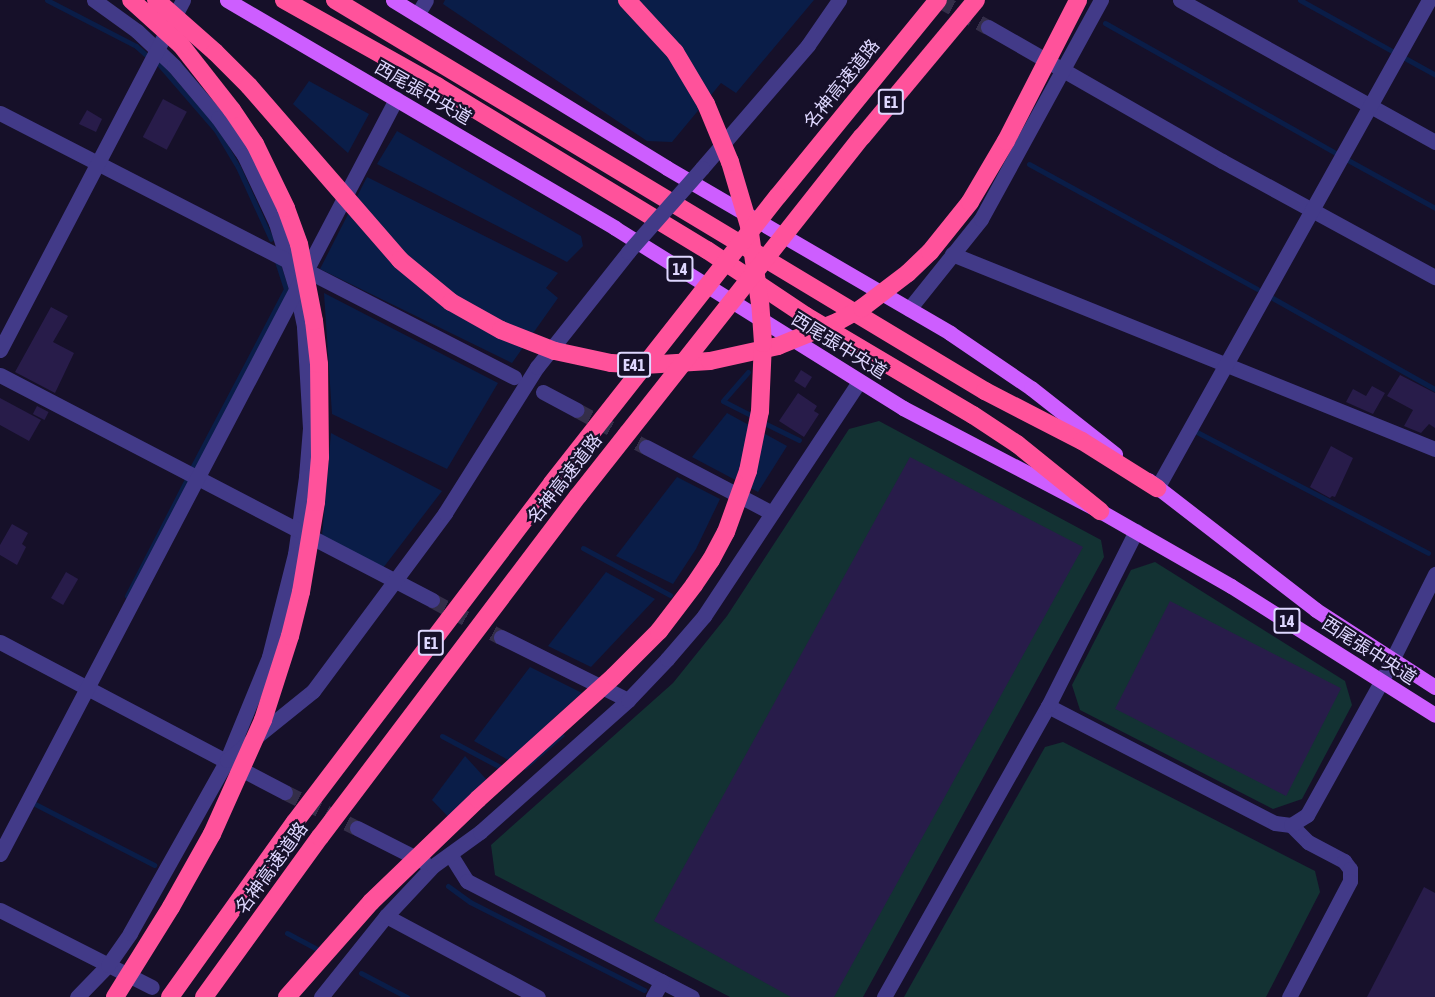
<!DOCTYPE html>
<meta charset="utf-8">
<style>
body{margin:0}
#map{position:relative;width:1435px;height:997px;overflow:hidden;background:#161029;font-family:"Asap Condensed","Noto Sans JP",sans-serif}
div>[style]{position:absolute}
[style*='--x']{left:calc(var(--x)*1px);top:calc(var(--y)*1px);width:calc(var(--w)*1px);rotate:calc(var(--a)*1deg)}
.green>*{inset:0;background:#133233}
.water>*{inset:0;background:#0a1d48}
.stream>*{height:5px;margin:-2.5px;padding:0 2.5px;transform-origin:2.5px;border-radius:2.5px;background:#0a1d48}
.building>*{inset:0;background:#281c4a;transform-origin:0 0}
.minor-tunnel>*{height:15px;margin-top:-7.5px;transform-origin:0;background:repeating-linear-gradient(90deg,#342e49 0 15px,transparent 0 23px)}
.minor>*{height:15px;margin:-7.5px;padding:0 7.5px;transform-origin:7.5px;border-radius:7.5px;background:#423a88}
.major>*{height:15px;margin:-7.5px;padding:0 7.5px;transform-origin:7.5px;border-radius:7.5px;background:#cd5eff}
.highway>*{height:18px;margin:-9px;padding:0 9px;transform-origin:9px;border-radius:9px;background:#ff529b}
.minor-bridge>*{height:15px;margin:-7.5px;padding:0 7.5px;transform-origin:7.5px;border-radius:7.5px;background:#423a88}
.highway-bridge>*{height:18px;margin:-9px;padding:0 9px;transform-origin:9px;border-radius:9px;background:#ff529b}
span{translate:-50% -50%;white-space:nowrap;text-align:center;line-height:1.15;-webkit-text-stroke:4.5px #161029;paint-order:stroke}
.shield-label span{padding:2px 4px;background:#161029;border:2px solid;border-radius:4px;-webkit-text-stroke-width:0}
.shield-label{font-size:16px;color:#ded7ff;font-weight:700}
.street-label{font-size:18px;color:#ded7ff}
</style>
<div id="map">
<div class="green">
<div style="clip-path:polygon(879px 421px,1101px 540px,1104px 557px,863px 997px,730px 997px,495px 875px,491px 845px,673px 683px,727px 616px,849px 429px)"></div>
<div style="clip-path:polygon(1155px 562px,1345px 681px,1352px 705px,1302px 799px,1273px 809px,1080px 710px,1072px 685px,1131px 570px)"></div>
<div style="clip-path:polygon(1063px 742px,1315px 871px,1320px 892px,1266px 997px,904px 997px,1045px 747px)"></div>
</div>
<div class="water">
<div style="clip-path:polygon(445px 0,814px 0,736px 93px,721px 83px,672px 142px,647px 141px,443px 4px)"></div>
<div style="clip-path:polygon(309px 81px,369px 114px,348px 153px,293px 104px)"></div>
<div style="clip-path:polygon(397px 131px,581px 236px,583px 246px,567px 262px,377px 164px)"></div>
<div style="clip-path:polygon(367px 177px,558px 273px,546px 288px,558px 298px,512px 363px,320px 269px)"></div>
<div style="clip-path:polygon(324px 293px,498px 383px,447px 469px,332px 414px)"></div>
<div style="clip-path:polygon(727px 413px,787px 446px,758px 492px,692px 457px)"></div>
<div style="clip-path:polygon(331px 433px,442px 491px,383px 568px,322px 536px)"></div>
<div style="clip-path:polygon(677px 477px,720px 499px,696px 549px,673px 584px,616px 556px)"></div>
<div style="clip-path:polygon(606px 572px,655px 599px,591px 667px,548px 646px)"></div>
<div style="clip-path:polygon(530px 667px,582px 693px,552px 720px,565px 736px,526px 770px,474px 741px)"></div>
<div style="clip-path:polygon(465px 756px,496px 790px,456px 825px,432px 800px)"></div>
</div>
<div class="stream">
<div style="--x:47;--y:0;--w:100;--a:27.3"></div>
<div style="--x:136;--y:46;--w:13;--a:42"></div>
<div style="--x:1300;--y:0;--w:105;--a:29"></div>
<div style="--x:1105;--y:23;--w:265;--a:29.4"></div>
<div style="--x:1403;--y:57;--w:37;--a:29"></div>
<div style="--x:159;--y:64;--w:87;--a:49.2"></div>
<div style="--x:216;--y:130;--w:43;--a:59.3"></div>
<div style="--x:238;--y:167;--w:79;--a:65.4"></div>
<div style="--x:1346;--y:159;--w:102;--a:28.8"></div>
<div style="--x:1029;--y:164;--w:260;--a:28.7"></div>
<div style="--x:1269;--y:296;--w:190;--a:29.3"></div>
<div style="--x:748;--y:372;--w:38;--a:131"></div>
<div style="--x:723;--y:401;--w:35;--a:27"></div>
<div style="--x:762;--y:422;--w:41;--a:25.9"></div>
<div style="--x:1195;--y:431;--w:263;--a:27.6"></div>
<div style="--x:192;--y:468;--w:202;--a:-62.3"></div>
<div style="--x:286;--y:289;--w:29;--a:-108"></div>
<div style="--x:583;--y:548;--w:99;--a:28.4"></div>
<div style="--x:127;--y:596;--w:129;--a:-62.8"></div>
<div style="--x:442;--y:736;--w:68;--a:28.1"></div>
<div style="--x:35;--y:804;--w:134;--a:27.1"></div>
<div style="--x:448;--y:886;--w:27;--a:36"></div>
<div style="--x:470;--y:902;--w:195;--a:26.8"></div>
<div style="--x:287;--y:933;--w:34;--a:28"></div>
<div style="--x:361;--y:973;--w:52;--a:27.6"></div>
</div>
<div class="building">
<div style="left:163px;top:99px;width:27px;height:43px;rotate:28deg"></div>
<div style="clip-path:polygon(87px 110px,102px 119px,96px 132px,79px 124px)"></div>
<div style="clip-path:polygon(51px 307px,68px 316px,53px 342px,74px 353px,55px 393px,15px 372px)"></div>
<div style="left:801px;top:370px;width:13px;height:13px;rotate:32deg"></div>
<div style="clip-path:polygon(1400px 375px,1435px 393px,1435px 428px,1429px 424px,1421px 433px,1404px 426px,1413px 410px,1387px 396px)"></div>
<div style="clip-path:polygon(1372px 386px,1385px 393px,1373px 414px,1346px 402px,1353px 389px,1366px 396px)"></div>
<div style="clip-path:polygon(798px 393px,817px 406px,814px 411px,819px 414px,804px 437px,779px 421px)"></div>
<div style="clip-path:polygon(0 398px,41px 420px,29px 441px,0 425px)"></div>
<div style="left:37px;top:406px;width:13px;height:9px;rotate:27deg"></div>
<div style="clip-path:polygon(1331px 446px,1353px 458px,1335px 497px,1332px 496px,1330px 498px,1310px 487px)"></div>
<div style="clip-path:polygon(910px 457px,1083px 547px,834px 997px,791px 997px,654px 921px)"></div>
<div style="clip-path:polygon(12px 524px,28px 533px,22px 544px,26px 547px,17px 565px,0 555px,0 545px)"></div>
<div style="left:66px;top:572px;width:14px;height:30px;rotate:30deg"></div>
<div style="left:1170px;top:601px;width:192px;height:121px;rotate:27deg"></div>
<div style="clip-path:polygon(1424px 887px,1435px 893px,1435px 997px,1367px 997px)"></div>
</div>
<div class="minor-tunnel">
<div style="--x:939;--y:0;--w:56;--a:28.9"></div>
<div style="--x:577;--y:410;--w:78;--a:28.2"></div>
<div style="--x:432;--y:600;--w:78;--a:28.2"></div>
<div style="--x:285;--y:792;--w:80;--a:26.6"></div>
</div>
<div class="minor">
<div style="--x:94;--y:0;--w:53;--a:35.8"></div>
<div style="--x:137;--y:31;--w:51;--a:43.4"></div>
<div style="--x:174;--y:66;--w:68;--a:49.8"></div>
<div style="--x:218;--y:118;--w:45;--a:54.9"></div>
<div style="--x:244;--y:155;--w:75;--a:64.8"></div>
<div style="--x:276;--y:223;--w:68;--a:72.9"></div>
<div style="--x:296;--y:288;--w:40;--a:78"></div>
<div style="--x:304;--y:327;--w:101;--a:86.6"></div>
<div style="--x:310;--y:428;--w:49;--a:94.7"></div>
<div style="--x:306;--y:477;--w:78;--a:98.1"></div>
<div style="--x:295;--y:554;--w:106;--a:104.2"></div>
<div style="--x:269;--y:657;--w:108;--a:112.3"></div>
<div style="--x:1180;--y:0;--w:292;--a:29.1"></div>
<div style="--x:417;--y:15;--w:17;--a:-59"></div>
<div style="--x:988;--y:27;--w:270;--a:29.8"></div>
<div style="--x:1222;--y:161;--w:243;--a:28.6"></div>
<div style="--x:0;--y:113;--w:578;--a:27.19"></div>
<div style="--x:702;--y:168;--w:162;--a:-49.2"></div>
<div style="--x:808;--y:45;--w:55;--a:-55.4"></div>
<div style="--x:952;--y:254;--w:521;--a:21.99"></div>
<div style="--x:909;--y:309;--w:115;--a:-51.3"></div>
<div style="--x:981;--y:219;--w:250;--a:-61.3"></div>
<div style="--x:0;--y:350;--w:395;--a:-62.4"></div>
<div style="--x:0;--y:375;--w:487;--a:27.5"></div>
<div style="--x:543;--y:392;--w:38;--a:28"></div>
<div style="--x:646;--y:447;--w:142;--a:27.6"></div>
<div style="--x:1157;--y:488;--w:559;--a:-60.87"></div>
<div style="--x:501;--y:637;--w:142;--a:26.4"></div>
<div style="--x:0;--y:642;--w:322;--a:27.8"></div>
<div style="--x:1048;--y:706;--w:255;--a:27.3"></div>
<div style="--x:1275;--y:823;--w:16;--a:7"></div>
<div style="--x:1291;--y:825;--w:24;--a:45"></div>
<div style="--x:1308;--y:842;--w:41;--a:27.8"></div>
<div style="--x:1344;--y:861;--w:10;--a:53"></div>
<div style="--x:1350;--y:869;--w:12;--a:90"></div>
<div style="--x:1350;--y:881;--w:131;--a:117.7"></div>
<div style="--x:1291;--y:825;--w:19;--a:-32"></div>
<div style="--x:1307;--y:815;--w:152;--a:-60.9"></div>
<div style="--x:1381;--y:682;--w:121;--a:-63.4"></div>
<div style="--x:357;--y:828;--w:75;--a:26.9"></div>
<div style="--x:0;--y:854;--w:853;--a:-62.32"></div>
<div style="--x:450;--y:854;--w:32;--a:58"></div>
<div style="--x:467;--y:881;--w:253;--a:27.3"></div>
<div style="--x:0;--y:910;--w:170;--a:26.9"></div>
<div style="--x:386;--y:916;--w:172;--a:28.1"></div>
<div style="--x:77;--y:997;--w:45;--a:-45.9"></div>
<div style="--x:108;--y:965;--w:39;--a:-55"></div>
<div style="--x:130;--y:933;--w:198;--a:-60.7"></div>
<div style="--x:227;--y:760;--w:110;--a:-38.7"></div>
<div style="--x:313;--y:691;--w:222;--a:-53.4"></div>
<div style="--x:445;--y:513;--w:173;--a:-57.8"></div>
<div style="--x:537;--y:367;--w:147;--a:-51.6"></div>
<div style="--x:321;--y:997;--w:104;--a:-51.3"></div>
<div style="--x:386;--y:916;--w:69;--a:-46.8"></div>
<div style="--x:433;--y:866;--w:58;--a:-35.9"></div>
<div style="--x:480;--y:832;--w:198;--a:-41.7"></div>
<div style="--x:628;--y:700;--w:57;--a:-46.4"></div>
<div style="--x:667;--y:659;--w:57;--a:-49.3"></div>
<div style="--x:704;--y:616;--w:281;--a:-56.5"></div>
<div style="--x:653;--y:997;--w:18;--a:-61"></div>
<div style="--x:884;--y:997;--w:334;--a:-60.6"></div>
<div style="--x:1048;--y:706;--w:196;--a:-63.3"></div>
</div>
<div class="major">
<div style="--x:227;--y:0;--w:450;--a:30.4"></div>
<div style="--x:615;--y:228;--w:340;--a:32"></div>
<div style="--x:903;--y:408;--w:222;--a:27.6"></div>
<div style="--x:1100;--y:511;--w:151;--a:29.8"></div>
<div style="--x:1231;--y:586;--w:241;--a:32.3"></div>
<div style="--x:393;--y:0;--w:321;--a:31.5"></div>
<div style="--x:667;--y:168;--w:328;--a:30.2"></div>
<div style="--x:950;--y:333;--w:98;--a:34.2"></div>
<div style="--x:1031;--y:388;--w:107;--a:38.2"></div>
<div style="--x:1148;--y:480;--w:212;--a:37.7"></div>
<div style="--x:1316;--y:610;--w:142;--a:32.9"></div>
</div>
<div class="highway">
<div style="--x:284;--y:0;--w:176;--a:29.3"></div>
<div style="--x:437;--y:86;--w:316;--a:31.3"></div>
<div style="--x:707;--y:250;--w:119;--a:33.7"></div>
<div style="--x:806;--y:316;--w:194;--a:30.7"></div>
<div style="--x:973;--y:415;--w:53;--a:33.4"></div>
<div style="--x:1017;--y:444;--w:107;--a:38.9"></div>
<div style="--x:335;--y:0;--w:759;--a:31.03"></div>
<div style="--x:985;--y:391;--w:109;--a:27.3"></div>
<div style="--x:1082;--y:441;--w:89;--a:32.1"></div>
<div style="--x:778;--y:196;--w:253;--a:-50.8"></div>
<div style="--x:287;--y:997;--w:127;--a:-48.5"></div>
</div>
<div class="minor-bridge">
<div style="--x:628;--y:252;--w:112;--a:-48.6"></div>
</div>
<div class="highway-bridge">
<div style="--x:156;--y:0;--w:79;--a:41.4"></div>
<div style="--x:215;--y:52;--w:48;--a:45"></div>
<div style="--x:249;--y:86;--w:230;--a:49"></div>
<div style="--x:400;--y:260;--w:66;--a:39.5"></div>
<div style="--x:451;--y:302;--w:57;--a:29.2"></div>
<div style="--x:501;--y:330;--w:58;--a:21.3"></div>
<div style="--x:555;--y:351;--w:57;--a:12.1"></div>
<div style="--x:611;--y:363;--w:33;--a:3"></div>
<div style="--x:644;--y:365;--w:66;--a:-3.5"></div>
<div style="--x:710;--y:361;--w:70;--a:-12.4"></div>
<div style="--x:778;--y:346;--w:64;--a:-22.1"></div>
<div style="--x:837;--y:322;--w:29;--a:-29"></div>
<div style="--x:862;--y:308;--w:58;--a:-37.3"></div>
<div style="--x:908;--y:273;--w:30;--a:-44"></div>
<div style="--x:930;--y:252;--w:64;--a:-51.3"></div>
<div style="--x:970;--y:202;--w:71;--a:-59.5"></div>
<div style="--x:1006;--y:141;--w:158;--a:-62.9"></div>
<div style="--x:371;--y:902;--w:149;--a:-43.9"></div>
<div style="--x:478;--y:799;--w:183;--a:-42.1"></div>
<div style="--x:614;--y:676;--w:64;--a:-45"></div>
<div style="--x:659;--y:631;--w:58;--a:-52.7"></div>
<div style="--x:694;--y:585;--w:30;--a:-56"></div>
<div style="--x:711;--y:560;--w:32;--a:-62"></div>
<div style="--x:726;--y:532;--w:65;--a:-70.2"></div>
<div style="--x:748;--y:471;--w:61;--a:-78.7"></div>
<div style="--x:760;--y:411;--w:68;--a:-87.5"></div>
<div style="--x:763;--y:343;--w:39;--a:-94"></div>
<div style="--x:760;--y:304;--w:79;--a:-98"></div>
<div style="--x:749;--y:226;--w:67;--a:-106.5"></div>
<div style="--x:730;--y:162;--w:63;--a:-112.5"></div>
<div style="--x:706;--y:104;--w:61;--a:-120.8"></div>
<div style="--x:675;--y:52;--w:71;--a:-132.7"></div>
<div style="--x:115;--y:997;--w:106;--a:-58.1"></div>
<div style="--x:171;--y:907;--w:84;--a:-60.7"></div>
<div style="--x:212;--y:834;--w:125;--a:-65.9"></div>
<div style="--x:263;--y:720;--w:88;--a:-72.2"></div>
<div style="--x:290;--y:636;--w:45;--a:-76"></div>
<div style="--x:301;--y:592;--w:91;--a:-80.5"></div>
<div style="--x:316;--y:502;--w:45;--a:-84.9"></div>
<div style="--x:320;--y:457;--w:93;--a:-90.6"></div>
<div style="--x:319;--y:364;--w:43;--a:-96.6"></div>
<div style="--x:314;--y:321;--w:78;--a:-101"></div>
<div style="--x:299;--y:244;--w:38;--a:-110"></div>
<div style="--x:286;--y:208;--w:71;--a:-115.8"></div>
<div style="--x:255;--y:144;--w:41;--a:-124.1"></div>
<div style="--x:232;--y:110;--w:83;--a:-128.1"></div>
<div style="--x:181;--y:45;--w:67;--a:-138"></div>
<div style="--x:170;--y:997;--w:215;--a:-54.5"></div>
<div style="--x:295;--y:822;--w:425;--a:-52.8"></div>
<div style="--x:552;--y:483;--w:365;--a:-51.8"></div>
<div style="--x:204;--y:997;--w:198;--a:-54.1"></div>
<div style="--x:320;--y:837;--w:428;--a:-52.9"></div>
<div style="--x:578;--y:496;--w:458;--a:-51.7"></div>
<div style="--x:862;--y:137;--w:178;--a:-50.2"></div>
</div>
<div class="shield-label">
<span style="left:891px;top:102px">E1</span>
<span style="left:680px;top:269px">14</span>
<span style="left:634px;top:365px">E41</span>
<span style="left:1287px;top:621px">14</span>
<span style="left:431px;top:643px">E1</span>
</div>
<div class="street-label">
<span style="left:842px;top:84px;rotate:-51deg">名神高速道路</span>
<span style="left:423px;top:93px;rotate:30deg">西尾張中央道</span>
<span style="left:839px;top:346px;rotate:32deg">西尾張中央道</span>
<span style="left:565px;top:479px;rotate:-52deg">名神高速道路</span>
<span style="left:1369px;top:651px;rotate:33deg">西尾張中央道</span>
<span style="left:272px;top:868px;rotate:-54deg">名神高速道路</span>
</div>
</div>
